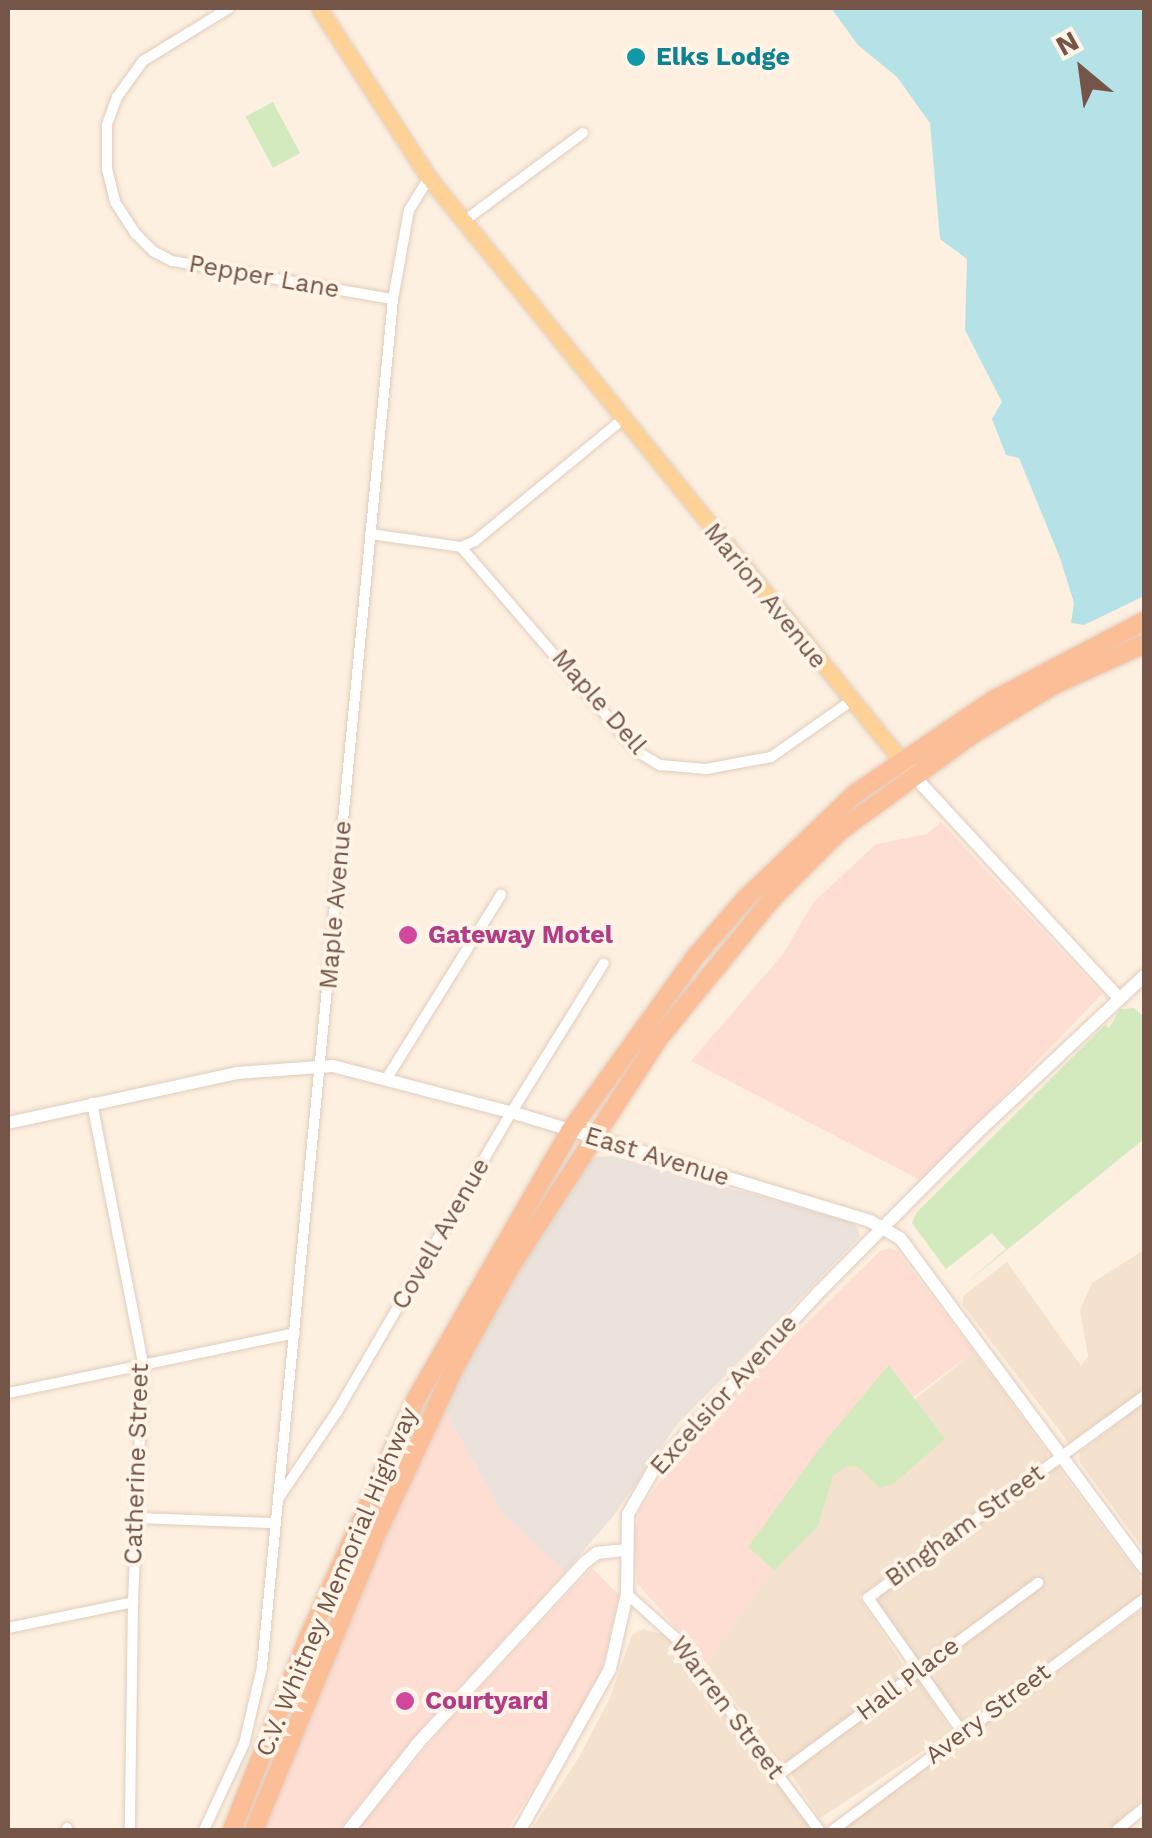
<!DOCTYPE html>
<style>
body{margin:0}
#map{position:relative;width:1152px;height:1838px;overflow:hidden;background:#fdf0e0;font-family:"Work Sans",sans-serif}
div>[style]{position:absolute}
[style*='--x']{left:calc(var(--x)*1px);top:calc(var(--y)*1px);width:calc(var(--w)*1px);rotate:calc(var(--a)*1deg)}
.residential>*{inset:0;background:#f4e1ce;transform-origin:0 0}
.commercial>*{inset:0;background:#feded3}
.industrial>*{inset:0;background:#ebe2dc}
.green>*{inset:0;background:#d3eabf;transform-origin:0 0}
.water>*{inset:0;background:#b5e2e6}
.roads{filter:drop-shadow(0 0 2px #e1ccbc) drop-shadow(0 0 2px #e1ccbc)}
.minor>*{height:10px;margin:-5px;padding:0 5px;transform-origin:5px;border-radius:5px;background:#fff}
.tertiary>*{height:12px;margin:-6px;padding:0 6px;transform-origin:6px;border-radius:6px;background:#fff}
.primary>*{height:15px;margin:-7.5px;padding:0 7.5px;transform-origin:7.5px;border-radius:7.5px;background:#fed296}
.trunk>*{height:18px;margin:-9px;padding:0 9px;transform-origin:9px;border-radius:9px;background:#fcbe96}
.dots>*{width:28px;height:28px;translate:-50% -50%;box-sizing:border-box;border:5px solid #fff4e7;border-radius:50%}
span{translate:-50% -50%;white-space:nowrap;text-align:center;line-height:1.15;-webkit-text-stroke:8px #fff4e7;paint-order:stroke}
.culture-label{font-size:25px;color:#0d838f;font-weight:700}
.left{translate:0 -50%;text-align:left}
.street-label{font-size:25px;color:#745547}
.hotel-label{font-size:25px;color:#b23c85;font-weight:700}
.frame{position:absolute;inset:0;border:10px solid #745547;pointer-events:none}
.north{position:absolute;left:1032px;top:20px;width:100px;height:100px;-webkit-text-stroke:8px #fff4e7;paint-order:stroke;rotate:331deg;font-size:28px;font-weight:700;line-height:40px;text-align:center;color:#745547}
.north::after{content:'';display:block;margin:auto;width:35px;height:45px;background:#745547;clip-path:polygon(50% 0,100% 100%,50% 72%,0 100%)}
</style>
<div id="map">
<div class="residential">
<div style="clip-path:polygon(1144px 1250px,1144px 1390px,1069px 1443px,963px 1305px,963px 1296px,1007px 1262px,1081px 1366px,1088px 1356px,1080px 1310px,1092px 1283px)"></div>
<div style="clip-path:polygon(974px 1352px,1048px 1453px,1046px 1459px,859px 1597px,909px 1674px,782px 1766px,707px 1663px,782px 1556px,822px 1474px)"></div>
<div style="clip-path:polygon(1144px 1403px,1144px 1550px,1079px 1461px,1080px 1452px)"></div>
<div style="clip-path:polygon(1053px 1466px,1057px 1466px,1144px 1583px,1144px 1592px,963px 1725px,880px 1610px,878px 1600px,882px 1591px)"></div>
<div style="clip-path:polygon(1144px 1608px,1144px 1799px,1108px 1830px,839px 1830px)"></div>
<div style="clip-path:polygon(643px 1629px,666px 1635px,813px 1830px,531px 1830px,578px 1759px,609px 1700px,632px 1635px)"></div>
<div style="left:918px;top:1679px;width:63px;height:158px;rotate:57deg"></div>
</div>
<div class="commercial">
<div style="clip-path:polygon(941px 822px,1102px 994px,922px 1181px,691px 1061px,783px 954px,813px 903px,876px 844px,927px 834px)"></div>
<div style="clip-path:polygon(889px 1248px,897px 1251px,974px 1352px,912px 1398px,890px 1368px,776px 1565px,707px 1663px,637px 1583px,634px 1538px,639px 1511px,693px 1435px,880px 1251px)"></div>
<div style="clip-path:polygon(443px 1407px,502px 1513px,565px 1572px,435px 1714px,338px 1830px,264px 1830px,325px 1675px)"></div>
<div style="clip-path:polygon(592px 1568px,619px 1595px,603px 1665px,587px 1704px,507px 1830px,357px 1830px,444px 1726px)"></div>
</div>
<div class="industrial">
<div style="clip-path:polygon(613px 1156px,851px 1222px,858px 1228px,860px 1237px,676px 1426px,614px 1515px,565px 1572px,502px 1513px,443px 1407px,507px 1287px,583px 1166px,595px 1157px)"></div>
</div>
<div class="green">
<div style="left:273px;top:102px;width:58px;height:31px;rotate:62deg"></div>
<div style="clip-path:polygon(1134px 1008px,1144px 1017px,1144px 1139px,960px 1288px,1006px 1249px,992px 1233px,946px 1269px,912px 1223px,916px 1213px,1105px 1025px,1109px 1028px,1120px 1009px)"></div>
<div style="clip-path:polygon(889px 1365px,945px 1439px,893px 1484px,880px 1488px,858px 1467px,847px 1466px,833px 1476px,818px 1526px,774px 1570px,748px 1547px,825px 1441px)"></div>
</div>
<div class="water">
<div style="clip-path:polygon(831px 8px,1144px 8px,1144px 596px,1084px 625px,1071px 623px,1074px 603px,1060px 558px,1019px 458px,1006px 455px,992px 419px,1002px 402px,965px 330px,967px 259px,940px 239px,930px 123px,897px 77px,858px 45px)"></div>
</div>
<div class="roads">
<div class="minor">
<div style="--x:229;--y:8;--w:101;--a:148.4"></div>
<div style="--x:143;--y:61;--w:44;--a:125.8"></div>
<div style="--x:117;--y:97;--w:30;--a:110"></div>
<div style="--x:107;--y:125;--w:44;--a:90"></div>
<div style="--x:107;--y:169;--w:34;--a:76"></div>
<div style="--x:115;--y:202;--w:37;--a:57"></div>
<div style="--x:135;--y:233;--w:25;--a:45"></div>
<div style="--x:153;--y:251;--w:21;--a:28"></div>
<div style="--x:172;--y:261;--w:224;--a:9.8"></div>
<div style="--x:464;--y:221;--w:148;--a:-36.5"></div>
<div style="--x:370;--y:534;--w:92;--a:8.1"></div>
<div style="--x:461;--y:547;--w:271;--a:49.2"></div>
<div style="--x:638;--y:752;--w:26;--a:31"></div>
<div style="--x:660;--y:765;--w:46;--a:5"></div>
<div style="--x:706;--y:769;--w:66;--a:-10.5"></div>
<div style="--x:771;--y:757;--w:98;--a:-35"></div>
<div style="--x:461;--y:547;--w:15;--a:-23"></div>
<div style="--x:475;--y:541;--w:190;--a:-39.5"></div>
<div style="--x:387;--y:1078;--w:216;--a:-58.1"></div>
<div style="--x:92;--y:1103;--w:265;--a:78.9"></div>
<div style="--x:143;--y:1363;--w:239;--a:92.4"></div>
<div style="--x:133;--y:1602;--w:228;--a:90.8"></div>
<div style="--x:8;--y:1393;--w:293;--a:-11.8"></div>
<div style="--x:278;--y:1499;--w:107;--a:-56"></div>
<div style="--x:338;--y:1410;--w:344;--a:-59.8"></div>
<div style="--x:511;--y:1113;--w:176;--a:-58.2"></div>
<div style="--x:135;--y:1518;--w:137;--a:2.1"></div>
<div style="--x:627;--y:1594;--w:67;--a:42"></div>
<div style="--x:677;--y:1639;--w:238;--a:53.4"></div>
<div style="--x:8;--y:1628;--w:128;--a:-11.7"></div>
<div style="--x:963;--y:1733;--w:165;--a:-125.1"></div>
<div style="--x:868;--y:1598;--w:342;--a:-36.2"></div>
<div style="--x:777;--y:1776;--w:325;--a:-36.5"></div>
<div style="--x:67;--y:1830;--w:2;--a:-90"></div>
<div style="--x:204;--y:1830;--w:95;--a:-65.1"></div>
<div style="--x:244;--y:1744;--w:79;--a:-76.8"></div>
<div style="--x:262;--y:1667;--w:1374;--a:-84.53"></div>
<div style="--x:393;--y:299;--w:90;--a:-79.8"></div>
<div style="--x:409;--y:210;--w:38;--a:-58"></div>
<div style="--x:833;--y:1830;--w:387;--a:-36.6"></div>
<div style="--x:1117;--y:1830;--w:35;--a:-39"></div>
</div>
<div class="tertiary">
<div style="--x:914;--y:776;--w:302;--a:47.3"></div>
<div style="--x:8;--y:1123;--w:234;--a:-12.3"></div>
<div style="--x:237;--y:1073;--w:96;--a:-4.2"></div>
<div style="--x:333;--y:1066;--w:194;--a:14.6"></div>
<div style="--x:521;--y:1115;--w:365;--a:16.9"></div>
<div style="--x:870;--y:1221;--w:34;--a:30"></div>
<div style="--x:900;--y:1238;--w:410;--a:53.5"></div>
<div style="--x:349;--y:1830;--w:112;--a:-51.5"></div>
<div style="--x:419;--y:1742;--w:243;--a:-47.3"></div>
<div style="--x:584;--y:1563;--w:16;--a:-38"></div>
<div style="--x:597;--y:1553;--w:30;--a:-6"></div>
<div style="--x:520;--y:1830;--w:184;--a:-60.8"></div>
<div style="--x:610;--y:1669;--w:77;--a:-77.2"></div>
<div style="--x:627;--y:1594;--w:80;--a:-89.3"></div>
<div style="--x:628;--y:1514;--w:52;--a:-60"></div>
<div style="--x:654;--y:1469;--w:241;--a:-47"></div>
<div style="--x:818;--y:1293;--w:230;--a:-45.2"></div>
<div style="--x:980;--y:1130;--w:225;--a:-43.2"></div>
</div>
<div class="primary">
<div style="--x:319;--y:8;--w:202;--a:57.1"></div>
<div style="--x:429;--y:178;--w:770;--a:50.96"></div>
</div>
<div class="trunk">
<div style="--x:232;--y:1830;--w:206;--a:-68.4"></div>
<div style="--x:308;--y:1638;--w:262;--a:-65.7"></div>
<div style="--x:416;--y:1399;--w:309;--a:-60.1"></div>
<div style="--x:570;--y:1131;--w:214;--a:-54.3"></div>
<div style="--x:695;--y:957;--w:78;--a:-49.2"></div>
<div style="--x:746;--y:898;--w:152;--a:-43.7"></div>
<div style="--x:856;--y:793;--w:168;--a:-34.1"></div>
<div style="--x:995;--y:699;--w:168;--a:-27.6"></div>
<div style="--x:254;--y:1830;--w:312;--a:-67.5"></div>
<div style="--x:373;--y:1542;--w:198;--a:-64.9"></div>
<div style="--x:457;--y:1363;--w:107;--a:-61"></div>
<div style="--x:509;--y:1269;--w:275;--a:-57"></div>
<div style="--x:659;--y:1038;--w:178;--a:-50.9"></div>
<div style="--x:771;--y:900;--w:98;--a:-45"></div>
<div style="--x:840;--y:831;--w:165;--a:-36.1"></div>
<div style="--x:973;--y:734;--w:97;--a:-31.1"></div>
<div style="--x:1056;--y:684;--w:97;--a:-24.4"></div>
</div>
</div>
<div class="dots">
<div style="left:636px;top:57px;background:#0f9aa8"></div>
<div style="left:408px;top:935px;background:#d1479c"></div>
<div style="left:405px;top:1701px;background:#d1479c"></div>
</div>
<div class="culture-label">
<span class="left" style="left:656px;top:57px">Elks Lodge</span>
</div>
<div class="street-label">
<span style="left:264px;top:277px;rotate:10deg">Pepper Lane</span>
<span style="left:765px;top:596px;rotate:51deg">Marion Avenue</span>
<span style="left:599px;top:702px;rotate:49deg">Maple Dell</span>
<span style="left:336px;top:905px;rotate:-85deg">Maple Avenue</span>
<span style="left:657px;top:1157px;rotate:17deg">East Avenue</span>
<span style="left:441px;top:1234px;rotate:-60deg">Covell Avenue</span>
<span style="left:724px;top:1395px;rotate:-48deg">Excelsior Avenue</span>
<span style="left:137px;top:1464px;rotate:-88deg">Catherine Street</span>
<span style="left:965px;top:1526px;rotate:-36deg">Bingham Street</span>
<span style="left:337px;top:1582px;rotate:-67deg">C.V. Whitney Memorial Highway</span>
<span style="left:908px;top:1679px;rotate:-37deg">Hall Place</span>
<span style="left:727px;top:1708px;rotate:53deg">Warren Street</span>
<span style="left:988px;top:1714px;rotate:-37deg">Avery Street</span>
</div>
<div class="hotel-label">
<span class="left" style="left:428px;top:935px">Gateway Motel</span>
<span class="left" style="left:425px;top:1701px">Courtyard</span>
</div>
<div class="frame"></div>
<div class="north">N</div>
</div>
